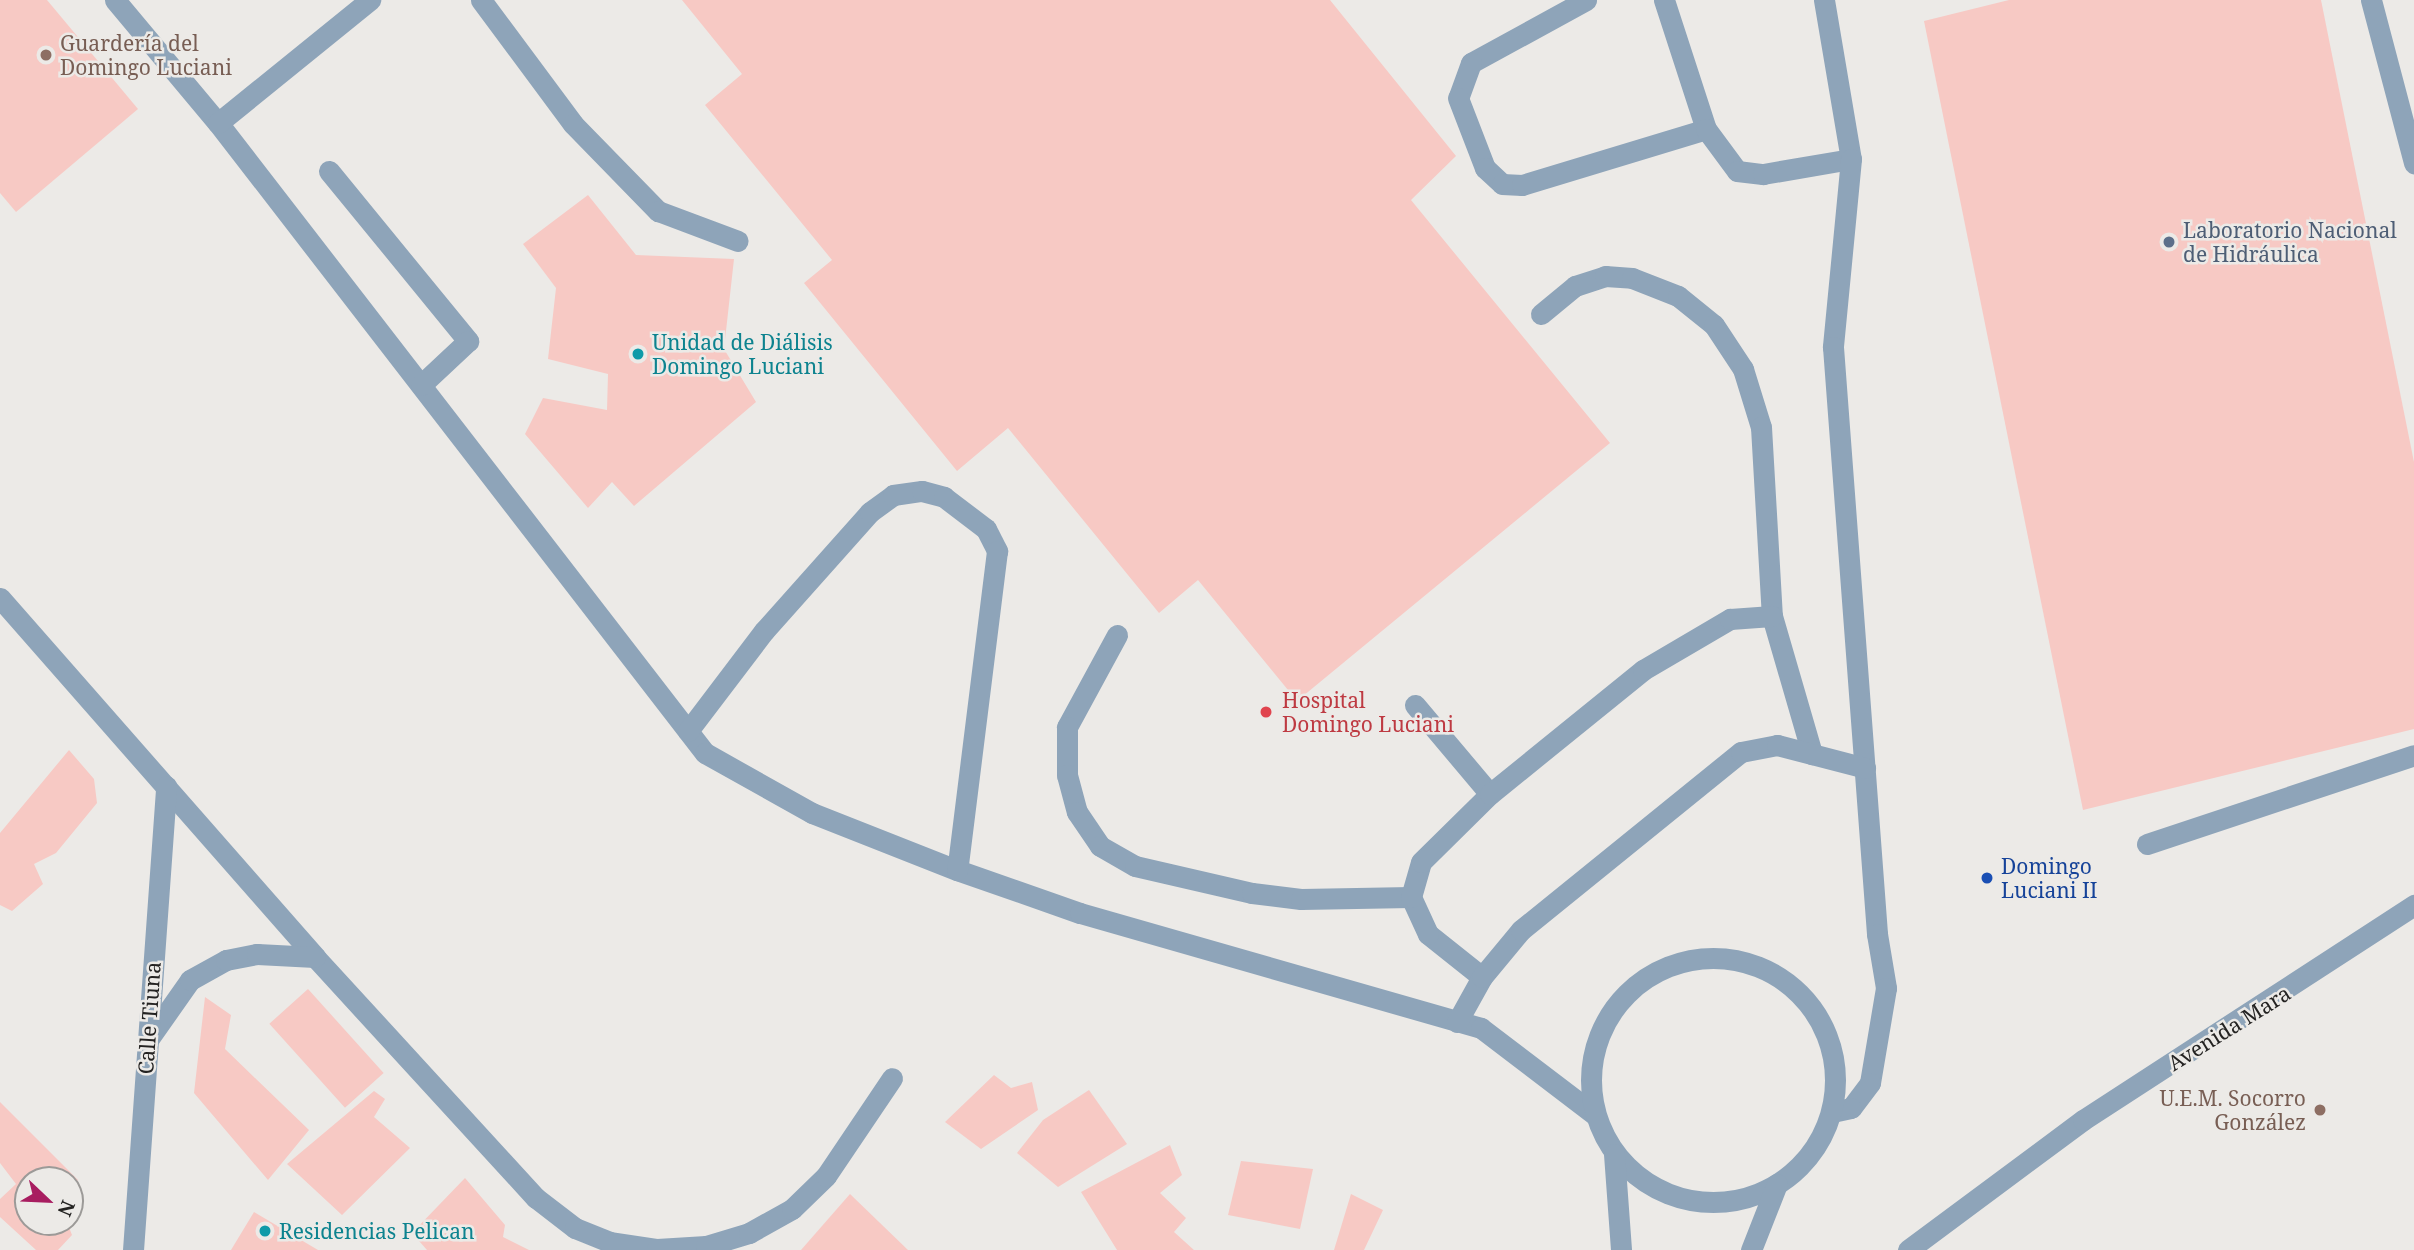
<!DOCTYPE html>
<meta charset="utf-8">
<style>
body{margin:0}
#map{position:relative;width:2414px;height:1250px;overflow:hidden;background:#eceae7;font-family:"Noto Serif",serif}
div>[style]{position:absolute}
[style*='--x']{left:calc(var(--x)*1px);top:calc(var(--y)*1px);width:calc(var(--w)*1px);rotate:calc(var(--a)*1deg)}
.building>*{inset:0;background:#f7c9c4;transform-origin:0 0}
.minor>*{height:21px;margin:-10.5px;padding:0 10.5px;transform-origin:10.5px;border-radius:10.5px;background:#8ea4b9}
.minor>.ring{margin:-10.5px;padding:0;box-sizing:content-box;background:none;border:21px solid #8ea4b9;border-radius:50%}
.dots>*{width:19px;height:19px;translate:-50% -50%;box-sizing:border-box;border:4px solid #eceae7;border-radius:50%}
span{translate:-50% -50%;white-space:nowrap;text-align:center;line-height:1.15;-webkit-text-stroke:5px #eceae7;paint-order:stroke}
.education-label{font-size:21px;color:#785e54}
.left{translate:0 -50%;text-align:left}
.right{translate:-100% -50%;text-align:right}
.service-label{font-size:21px;color:#4e5e75}
.culture-label{font-size:21px;color:#0d838f}
.health-label{font-size:21px;color:#be3a42}
.transit-label{font-size:21px;color:#164399}
.street-label{font-size:21px;color:#242322}
.north{position:absolute;left:14px;top:1166px;width:70px;height:70px;box-sizing:border-box;background:#eceae7;border:2px solid #9c9a98;border-radius:50%;rotate:113deg;font-size:19px;font-weight:700;line-height:28px;text-align:center;color:#242322}
.north::after{content:'';display:block;margin:auto;width:24px;height:32px;background:#a81d60;clip-path:polygon(50% 0,100% 100%,50% 72%,0 100%)}
</style>
<div id="map">
<div class="building">
<div style="clip-path:polygon(0 0,47px 0,138px 109px,16px 212px,0 193px)"></div>
<div style="clip-path:polygon(682px 0,1330px 0,1456px 156px,1411px 200px,1610px 443px,1297px 701px,1198px 580px,1159px 613px,1008px 428px,957px 471px,804px 283px,832px 260px,705px 105px,742px 74px)"></div>
<div style="clip-path:polygon(2009px 0,2321px 0,2414px 462px,2414px 729px,2083px 810px,1924px 21px)"></div>
<div style="clip-path:polygon(588px 195px,636px 255px,734px 259px,724px 349px,756px 402px,634px 506px,612px 482px,588px 508px,525px 434px,543px 398px,607px 410px,608px 374px,548px 359px,556px 288px,523px 244px)"></div>
<div style="clip-path:polygon(69px 750px,94px 779px,97px 803px,56px 853px,34px 864px,43px 884px,12px 911px,0 905px,0 833px)"></div>
<div style="left:308px;top:989px;width:113px;height:52px;rotate:48deg"></div>
<div style="clip-path:polygon(205px 997px,231px 1015px,225px 1049px,309px 1130px,268px 1180px,194px 1093px)"></div>
<div style="clip-path:polygon(994px 1075px,1011px 1088px,1032px 1082px,1038px 1110px,981px 1149px,945px 1122px)"></div>
<div style="clip-path:polygon(1089px 1090px,1127px 1144px,1058px 1187px,1017px 1153px,1043px 1120px)"></div>
<div style="clip-path:polygon(374px 1091px,385px 1099px,374px 1117px,410px 1148px,342px 1215px,287px 1164px)"></div>
<div style="clip-path:polygon(0 1102px,78px 1180px,70px 1189px,70px 1180px,28px 1180px,28px 1222px,67px 1222px,72px 1235px,58px 1250px,36px 1250px,0 1217px,0 1199px,16px 1184px,0 1163px)"></div>
<div style="clip-path:polygon(1170px 1145px,1182px 1175px,1160px 1193px,1186px 1218px,1174px 1232px,1194px 1250px,1117px 1250px,1081px 1192px)"></div>
<div style="clip-path:polygon(1241px 1161px,1313px 1169px,1300px 1229px,1228px 1215px)"></div>
<div style="clip-path:polygon(465px 1178px,505px 1225px,503px 1237px,529px 1250px,427px 1250px,412px 1233px)"></div>
<div style="clip-path:polygon(850px 1194px,908px 1250px,801px 1250px)"></div>
<div style="clip-path:polygon(1351px 1194px,1383px 1210px,1364px 1250px,1334px 1250px)"></div>
<div style="clip-path:polygon(254px 1212px,318px 1250px,231px 1250px)"></div>
</div>
<div class="minor">
<div style="--x:115;--y:0;--w:160;--a:50.1"></div>
<div style="--x:218;--y:123;--w:796;--a:52.3"></div>
<div style="--x:705;--y:753;--w:123;--a:29.3"></div>
<div style="--x:812;--y:813;--w:156;--a:21.5"></div>
<div style="--x:957;--y:870;--w:130;--a:19.3"></div>
<div style="--x:1080;--y:913;--w:417;--a:16"></div>
<div style="--x:1481;--y:1028;--w:143;--a:37.3"></div>
<div style="--x:481;--y:0;--w:154;--a:53.4"></div>
<div style="--x:573;--y:124;--w:122;--a:45.7"></div>
<div style="--x:658;--y:211;--w:85;--a:20.6"></div>
<div style="--x:1586;--y:0;--w:131;--a:151.3"></div>
<div style="--x:1471;--y:63;--w:37;--a:110"></div>
<div style="--x:1458;--y:98;--w:75;--a:68.9"></div>
<div style="--x:1485;--y:168;--w:23;--a:43"></div>
<div style="--x:1502;--y:184;--w:20;--a:3"></div>
<div style="--x:1522;--y:185;--w:192;--a:-16.9"></div>
<div style="--x:1664;--y:0;--w:136;--a:72"></div>
<div style="--x:1706;--y:129;--w:52;--a:53.6"></div>
<div style="--x:1737;--y:171;--w:26;--a:7"></div>
<div style="--x:1763;--y:174;--w:89;--a:-9.7"></div>
<div style="--x:1824;--y:0;--w:161;--a:80.4"></div>
<div style="--x:1851;--y:159;--w:189;--a:95.5"></div>
<div style="--x:1833;--y:347;--w:589;--a:85.71"></div>
<div style="--x:1877;--y:934;--w:55;--a:80.5"></div>
<div style="--x:1886;--y:988;--w:96;--a:99.6"></div>
<div style="--x:1870;--y:1083;--w:31;--a:127"></div>
<div style="--x:1851;--y:1108;--w:19;--a:168"></div>
<div style="--x:2371;--y:0;--w:169;--a:75.2"></div>
<div style="--x:218;--y:123;--w:196;--a:-39"></div>
<div style="--x:329;--y:171;--w:220;--a:50.7"></div>
<div style="--x:468;--y:341;--w:64;--a:136.9"></div>
<div style="--x:1541;--y:314;--w:44;--a:-39.5"></div>
<div style="--x:1575;--y:286;--w:32;--a:-18"></div>
<div style="--x:1605;--y:276;--w:27;--a:4"></div>
<div style="--x:1632;--y:278;--w:49;--a:21.4"></div>
<div style="--x:1678;--y:296;--w:46;--a:38.9"></div>
<div style="--x:1714;--y:325;--w:53;--a:56.6"></div>
<div style="--x:1743;--y:369;--w:61;--a:72.8"></div>
<div style="--x:1761;--y:427;--w:189;--a:86.7"></div>
<div style="--x:1772;--y:616;--w:144;--a:73.8"></div>
<div style="--x:0;--y:598;--w:478;--a:48.7"></div>
<div style="--x:315;--y:957;--w:327;--a:47.5"></div>
<div style="--x:536;--y:1198;--w:49;--a:37.6"></div>
<div style="--x:575;--y:1228;--w:37;--a:22"></div>
<div style="--x:609;--y:1242;--w:49;--a:8.3"></div>
<div style="--x:657;--y:1249;--w:49;--a:-3.5"></div>
<div style="--x:706;--y:1246;--w:45;--a:-16.8"></div>
<div style="--x:749;--y:1233;--w:49;--a:-29.2"></div>
<div style="--x:792;--y:1209;--w:47;--a:-44.1"></div>
<div style="--x:826;--y:1176;--w:118;--a:-56"></div>
<div style="--x:1117;--y:635;--w:105;--a:118.5"></div>
<div style="--x:1067;--y:727;--w:48;--a:90"></div>
<div style="--x:1067;--y:775;--w:38;--a:75"></div>
<div style="--x:1077;--y:812;--w:41;--a:55.9"></div>
<div style="--x:1100;--y:846;--w:40;--a:29.7"></div>
<div style="--x:1135;--y:866;--w:120;--a:13"></div>
<div style="--x:1252;--y:893;--w:49;--a:7"></div>
<div style="--x:1301;--y:899;--w:110;--a:-1"></div>
<div style="--x:1415;--y:705;--w:116;--a:49.9"></div>
<div style="--x:688;--y:731;--w:126;--a:-52.8"></div>
<div style="--x:764;--y:631;--w:159;--a:-48.3"></div>
<div style="--x:870;--y:512;--w:29;--a:-36"></div>
<div style="--x:893;--y:495;--w:29;--a:-8"></div>
<div style="--x:922;--y:491;--w:23;--a:15"></div>
<div style="--x:944;--y:497;--w:53;--a:37.3"></div>
<div style="--x:986;--y:529;--w:25;--a:63"></div>
<div style="--x:997;--y:551;--w:321;--a:97.1"></div>
<div style="--x:2147;--y:844;--w:281;--a:-18.4"></div>
<div class="ring" style="left:1591px;top:958px;width:223px;height:223px"></div>
<div style="--x:1482;--y:977;--w:69;--a:-141.5"></div>
<div style="--x:1428;--y:934;--w:41;--a:-114.7"></div>
<div style="--x:1411;--y:897;--w:36;--a:-74"></div>
<div style="--x:1421;--y:862;--w:97;--a:-44.6"></div>
<div style="--x:1490;--y:794;--w:197;--a:-39"></div>
<div style="--x:1643;--y:670;--w:101;--a:-30.4"></div>
<div style="--x:1730;--y:619;--w:42;--a:-4.1"></div>
<div style="--x:1457;--y:1022;--w:51;--a:-60.9"></div>
<div style="--x:1482;--y:977;--w:61;--a:-50.3"></div>
<div style="--x:1521;--y:930;--w:283;--a:-39"></div>
<div style="--x:1741;--y:752;--w:37;--a:-11"></div>
<div style="--x:1777;--y:745;--w:91;--a:14.6"></div>
<div style="--x:150;--y:1037;--w:70;--a:-54.9"></div>
<div style="--x:190;--y:980;--w:41;--a:-29.1"></div>
<div style="--x:226;--y:960;--w:32;--a:-11"></div>
<div style="--x:257;--y:954;--w:58;--a:3"></div>
<div style="--x:1614;--y:1154;--w:96;--a:85.8"></div>
<div style="--x:133;--y:1250;--w:465;--a:-85.9"></div>
<div style="--x:1751;--y:1250;--w:71;--a:-68.5"></div>
<div style="--x:1908;--y:1250;--w:218;--a:-36.6"></div>
<div style="--x:2083;--y:1120;--w:395;--a:-33"></div>
</div>
<div class="dots">
<div style="left:46px;top:55px;background:#8d6e63"></div>
<div style="left:2169px;top:242px;background:#5c6f8a"></div>
<div style="left:638px;top:354px;background:#0f9aa8"></div>
<div style="left:1266px;top:712px;background:#e0444e"></div>
<div style="left:1987px;top:878px;background:#1a4fb4"></div>
<div style="left:2320px;top:1110px;background:#8d6e63"></div>
<div style="left:265px;top:1231px;background:#0f9aa8"></div>
</div>
<div class="education-label">
<span class="left" style="left:60px;top:55px">Guardería del<br>Domingo Luciani</span>
<span class="right" style="left:2306px;top:1110px">U.E.M. Socorro<br>González</span>
</div>
<div class="service-label">
<span class="left" style="left:2183px;top:242px">Laboratorio Nacional<br>de Hidráulica</span>
</div>
<div class="culture-label">
<span class="left" style="left:652px;top:354px">Unidad de Diálisis<br>Domingo Luciani</span>
<span class="left" style="left:279px;top:1231px">Residencias Pelican</span>
</div>
<div class="health-label">
<span class="left" style="left:1282px;top:712px">Hospital<br>Domingo Luciani</span>
</div>
<div class="transit-label">
<span class="left" style="left:2001px;top:878px">Domingo<br>Luciani II</span>
</div>
<div class="street-label">
<span style="left:149px;top:1018px;rotate:-86deg">Calle Tiuna</span>
<span style="left:2229px;top:1028px;rotate:-32deg">Avenida Mara</span>
</div>
<div class="north">N</div>
</div>
